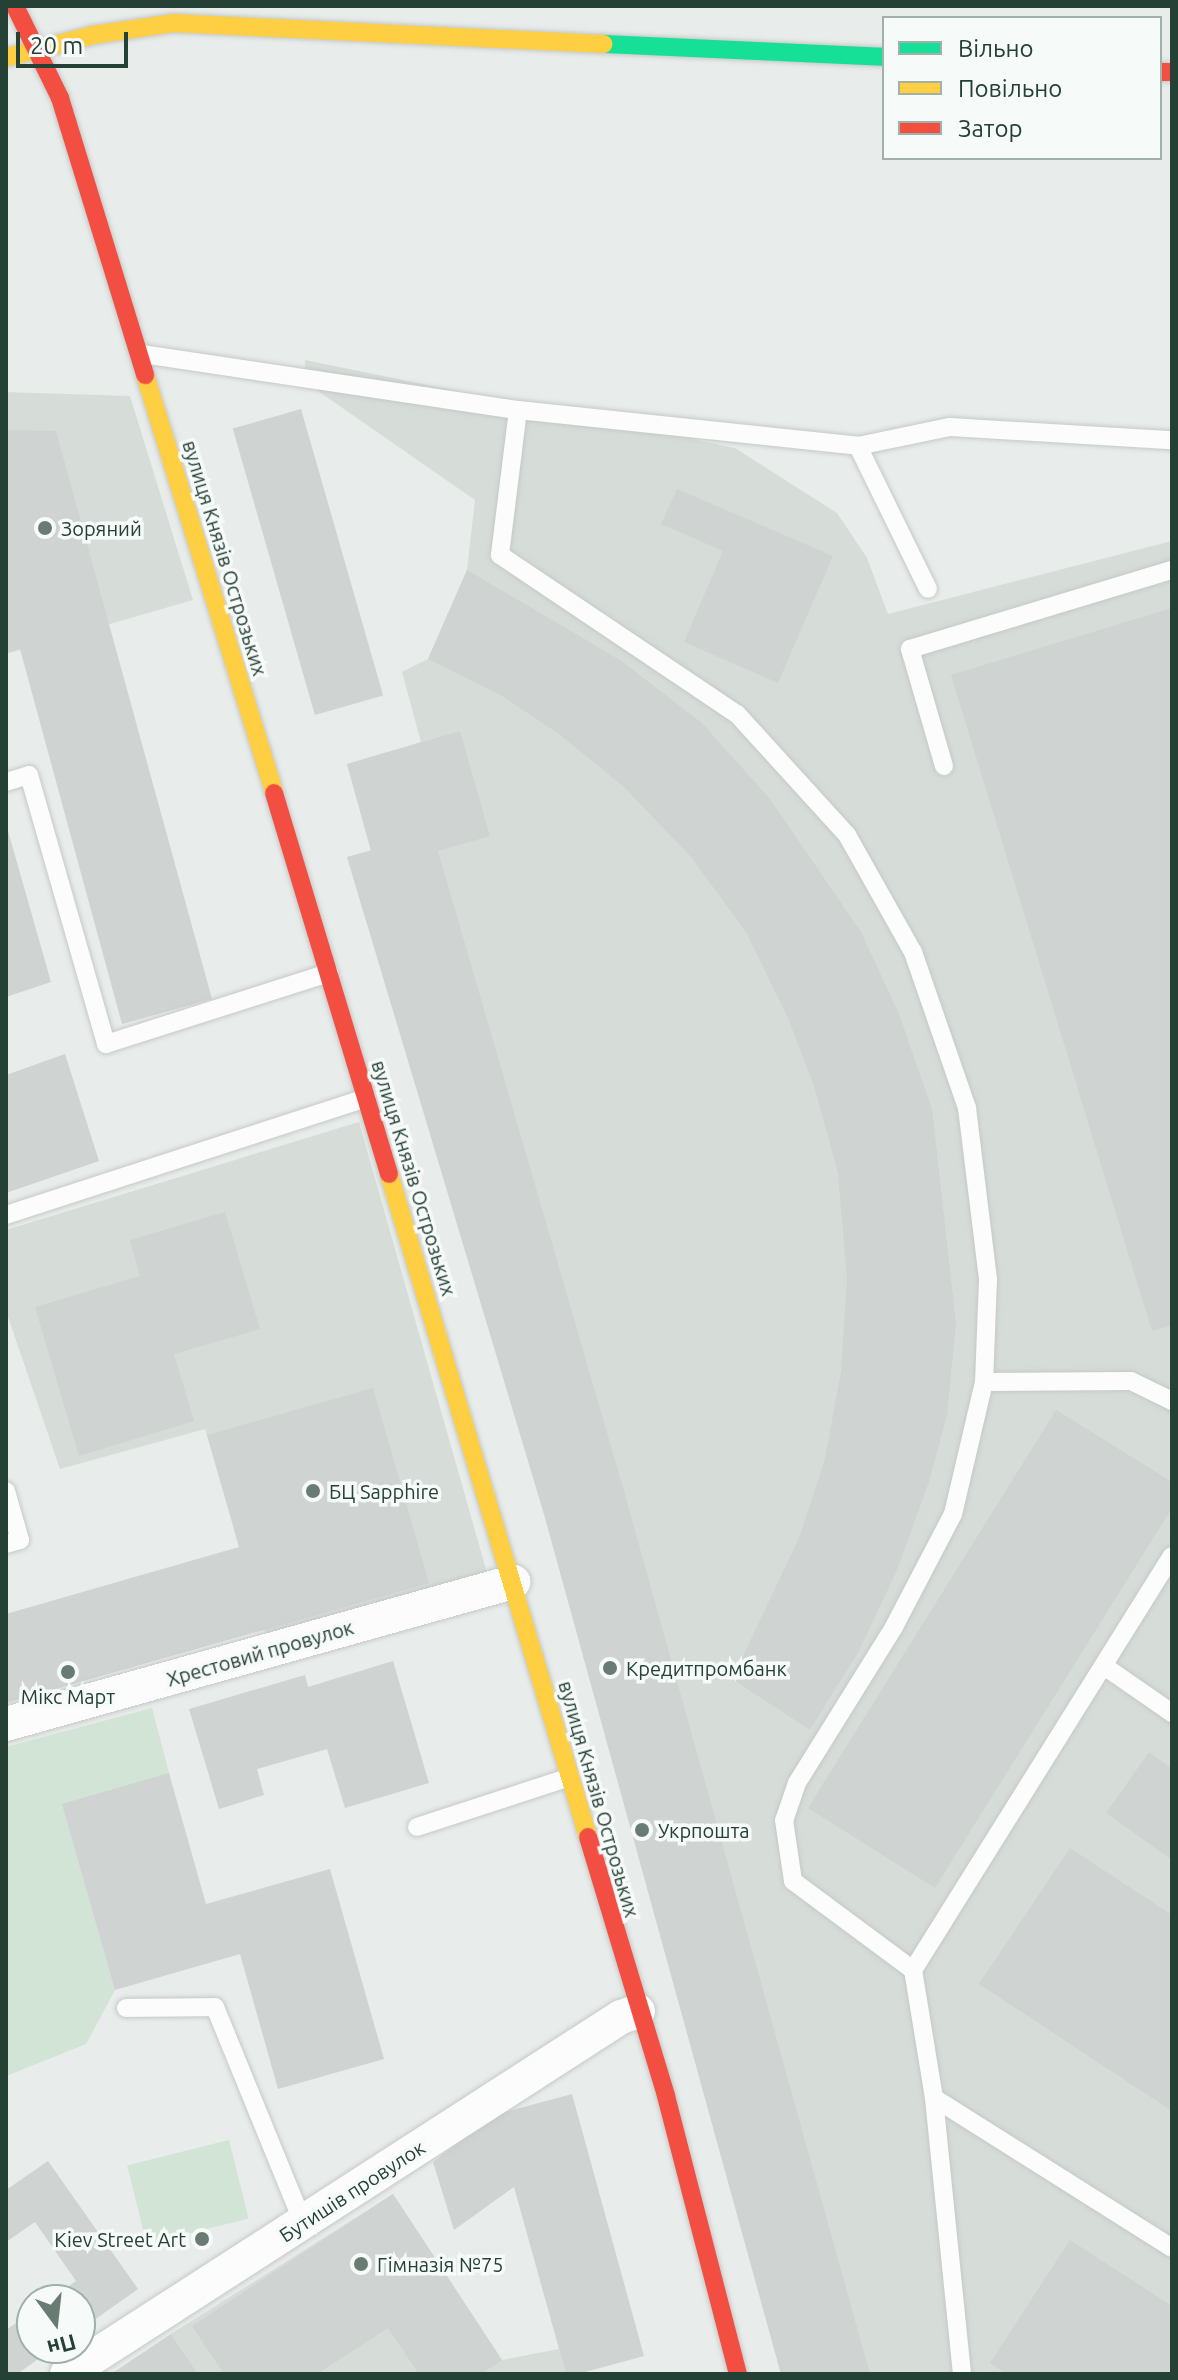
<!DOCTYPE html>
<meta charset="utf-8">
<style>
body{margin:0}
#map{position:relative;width:1178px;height:2380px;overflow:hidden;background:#e8ecea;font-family:Ubuntu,sans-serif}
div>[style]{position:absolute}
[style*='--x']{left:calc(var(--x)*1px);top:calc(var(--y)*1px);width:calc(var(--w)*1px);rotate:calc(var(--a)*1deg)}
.built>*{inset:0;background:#d6ddd9}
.green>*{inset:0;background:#d1e4d5;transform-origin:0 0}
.building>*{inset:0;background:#cfd3d1;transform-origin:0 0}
.roads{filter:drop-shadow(0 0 2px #c5c9c7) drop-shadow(0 0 2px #c5c9c7)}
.lane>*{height:18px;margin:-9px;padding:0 9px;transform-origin:9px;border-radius:9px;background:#fcfcfc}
.street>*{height:34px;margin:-17px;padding:0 17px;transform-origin:17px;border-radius:17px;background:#fcfcfc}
.fast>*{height:18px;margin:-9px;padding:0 9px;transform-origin:9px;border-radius:9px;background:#16e098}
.slow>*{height:18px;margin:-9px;padding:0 9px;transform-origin:9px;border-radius:9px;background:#ffcf43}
.jam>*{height:18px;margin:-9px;padding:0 9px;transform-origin:9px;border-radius:9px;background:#f24e42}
.dots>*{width:22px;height:22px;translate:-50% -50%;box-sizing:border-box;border:4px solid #f6faf8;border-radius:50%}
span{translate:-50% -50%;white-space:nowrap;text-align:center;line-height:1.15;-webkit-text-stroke:7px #f6faf8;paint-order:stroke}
.poi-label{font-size:20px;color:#254035}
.left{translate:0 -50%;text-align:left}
.right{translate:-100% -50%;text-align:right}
.street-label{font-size:20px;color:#254035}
.frame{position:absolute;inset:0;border:8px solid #254035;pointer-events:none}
.legend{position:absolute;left:882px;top:16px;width:280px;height:144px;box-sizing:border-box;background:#f6faf8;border:2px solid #a2b0aa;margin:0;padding:10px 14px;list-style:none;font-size:24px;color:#254035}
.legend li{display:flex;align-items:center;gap:16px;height:40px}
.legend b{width:40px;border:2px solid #a2b0aa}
.north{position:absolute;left:16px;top:2284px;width:80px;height:80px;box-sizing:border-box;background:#f6faf8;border:2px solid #a2b0aa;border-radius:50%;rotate:165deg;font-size:22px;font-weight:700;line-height:32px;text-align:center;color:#254035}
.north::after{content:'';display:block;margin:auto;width:28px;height:36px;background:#697c74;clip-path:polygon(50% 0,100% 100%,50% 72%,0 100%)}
.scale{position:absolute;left:16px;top:32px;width:112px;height:36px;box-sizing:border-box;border:4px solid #254035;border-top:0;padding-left:10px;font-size:24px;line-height:28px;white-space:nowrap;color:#254035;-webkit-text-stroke:6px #f6faf8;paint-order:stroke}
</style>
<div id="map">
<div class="built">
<div style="clip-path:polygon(305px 360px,735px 448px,837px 513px,867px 558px,888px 614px,1172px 541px,1172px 2374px,781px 2374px,544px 1514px,347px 857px,371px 850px,347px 764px,421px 742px,402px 672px,428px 659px,467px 570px,475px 500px,318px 391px,306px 377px)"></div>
<div style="clip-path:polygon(6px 392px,130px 396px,193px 600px,6px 654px)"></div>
<div style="clip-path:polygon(359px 1122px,489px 1580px,269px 1645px,205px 1429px,60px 1469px,6px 1311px,6px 1230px)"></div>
<div style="clip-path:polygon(393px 2194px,502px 2360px,559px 2349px,566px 2374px,198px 2374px,171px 2334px)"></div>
</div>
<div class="green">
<div style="clip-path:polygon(152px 1708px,169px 1773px,115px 1990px,86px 2044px,6px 2076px,6px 1747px)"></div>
<div style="left:229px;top:2140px;width:81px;height:105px;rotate:76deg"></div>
</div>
<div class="building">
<div style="left:301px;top:409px;width:298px;height:71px;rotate:74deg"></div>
<div style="clip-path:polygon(6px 430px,56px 431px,212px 999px,122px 1024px,20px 649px,6px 653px)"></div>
<div style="clip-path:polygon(677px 489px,833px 556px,778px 683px,684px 642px,723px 551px,661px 524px)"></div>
<div style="clip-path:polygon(467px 570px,620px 660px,702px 723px,770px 799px,861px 932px,899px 1014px,932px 1109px,956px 1324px,947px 1415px,929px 1482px,897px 1570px,858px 1653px,810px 1730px,732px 1679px,799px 1538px,825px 1459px,841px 1371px,847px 1279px,838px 1173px,815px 1089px,788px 1018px,746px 932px,691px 857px,624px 787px,559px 734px,502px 696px,428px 659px)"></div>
<div style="clip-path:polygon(1172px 608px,1172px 1325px,1152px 1331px,951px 675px)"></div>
<div style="clip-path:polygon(460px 731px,490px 836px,438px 851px,624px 1491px,870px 2374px,781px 2374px,544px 1514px,347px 857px,371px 851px,347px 764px)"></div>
<div style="clip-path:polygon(6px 824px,51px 982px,6px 997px)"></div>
<div style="clip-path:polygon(65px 1054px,99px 1161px,6px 1193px,6px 1075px)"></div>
<div style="clip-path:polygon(225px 1212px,260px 1329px,174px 1354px,194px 1421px,79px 1456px,35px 1307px,140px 1276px,130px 1240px)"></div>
<div style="clip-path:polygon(373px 1388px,429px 1583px,6px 1703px,6px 1614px,239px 1547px,207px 1435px)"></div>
<div style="clip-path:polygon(1056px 1410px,1172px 1482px,1172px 1508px,935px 1888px,808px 1808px)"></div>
<div style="clip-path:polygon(393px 1661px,429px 1783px,345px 1808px,327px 1749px,257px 1769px,264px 1795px,219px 1809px,189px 1709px,305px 1675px,308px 1687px)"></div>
<div style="clip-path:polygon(1149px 1752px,1172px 1769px,1172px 1860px,1106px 1813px)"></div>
<div style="clip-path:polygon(169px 1773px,206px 1904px,330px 1869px,384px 2059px,278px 2089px,240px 1954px,115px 1990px,62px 1804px)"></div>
<div style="clip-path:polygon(1070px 1848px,1172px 1915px,1172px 2111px,979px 1984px)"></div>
<div style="clip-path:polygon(572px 2094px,644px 2356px,578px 2374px,566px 2374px,514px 2187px,454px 2230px,433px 2162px,494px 2115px)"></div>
<div style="clip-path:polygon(48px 2161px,138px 2289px,80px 2330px,80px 2300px,49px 2300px,76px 2281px,35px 2222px,6px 2242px,6px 2190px)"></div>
<div style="clip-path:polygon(393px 2194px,502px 2360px,481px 2374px,419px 2374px,388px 2328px,317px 2374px,224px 2374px,192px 2326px)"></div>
<div style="clip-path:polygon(1070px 2240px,1172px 2306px,1172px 2374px,1007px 2374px,990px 2363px)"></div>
<div style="clip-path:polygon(32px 2312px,32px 2348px,54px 2348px,17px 2374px,6px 2374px,6px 2330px)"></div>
<div style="clip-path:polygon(171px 2334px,198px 2374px,111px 2374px)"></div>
</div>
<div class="roads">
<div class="lane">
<div style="--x:142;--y:354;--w:380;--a:8.5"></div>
<div style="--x:518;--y:410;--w:342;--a:6"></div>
<div style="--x:858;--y:446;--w:94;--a:-11.7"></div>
<div style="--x:950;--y:427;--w:222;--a:3.4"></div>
<div style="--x:518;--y:410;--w:146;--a:97.1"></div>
<div style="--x:500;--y:555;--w:285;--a:33.9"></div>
<div style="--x:737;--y:714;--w:164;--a:47.7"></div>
<div style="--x:847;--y:835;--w:134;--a:60.6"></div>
<div style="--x:913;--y:952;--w:165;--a:70.9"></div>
<div style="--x:967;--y:1108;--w:172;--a:83"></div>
<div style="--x:988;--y:1279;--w:103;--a:92.2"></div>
<div style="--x:984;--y:1382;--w:136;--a:103.2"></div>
<div style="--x:953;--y:1514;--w:127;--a:117.6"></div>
<div style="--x:894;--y:1627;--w:184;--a:121.9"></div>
<div style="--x:797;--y:1783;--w:39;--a:109"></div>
<div style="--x:784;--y:1820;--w:62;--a:81.6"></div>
<div style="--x:793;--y:1881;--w:149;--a:36.6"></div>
<div style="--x:858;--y:446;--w:159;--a:63.9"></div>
<div style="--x:944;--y:766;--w:122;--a:-106.2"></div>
<div style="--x:910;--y:649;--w:274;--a:-16.8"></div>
<div style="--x:6;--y:782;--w:24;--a:-17"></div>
<div style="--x:29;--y:775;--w:280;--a:74"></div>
<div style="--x:106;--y:1044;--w:234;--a:-17.7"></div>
<div style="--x:6;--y:1215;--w:379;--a:-18"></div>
<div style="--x:984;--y:1382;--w:147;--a:-0.4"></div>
<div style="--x:1131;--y:1381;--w:46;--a:26"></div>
<div style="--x:6;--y:1491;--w:51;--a:74.1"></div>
<div style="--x:20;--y:1540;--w:15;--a:164"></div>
<div style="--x:1104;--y:1666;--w:83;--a:34.7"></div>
<div style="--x:417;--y:1827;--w:161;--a:-18.1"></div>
<div style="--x:126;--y:2008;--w:89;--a:-0.6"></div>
<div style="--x:215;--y:2007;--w:233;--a:67.8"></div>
<div style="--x:934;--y:2098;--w:281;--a:32.2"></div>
<div style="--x:962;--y:2374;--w:277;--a:-95.8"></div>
<div style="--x:934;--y:2098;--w:130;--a:-99.3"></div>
<div style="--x:913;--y:1970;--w:488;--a:-58"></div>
</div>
<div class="street">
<div style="--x:6;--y:1724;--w:527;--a:-15.65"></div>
<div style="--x:67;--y:2374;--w:659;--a:-32.8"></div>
<div style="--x:621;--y:2017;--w:18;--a:-19"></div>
</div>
<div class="fast">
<div style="--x:603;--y:44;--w:281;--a:2.6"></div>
</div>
<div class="slow">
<div style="--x:8;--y:57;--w:88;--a:-14.5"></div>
<div style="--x:93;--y:35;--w:81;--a:-8.5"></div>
<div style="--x:173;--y:23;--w:431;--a:2.8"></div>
<div style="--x:145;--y:375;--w:437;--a:72.8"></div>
<div style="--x:389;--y:1174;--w:692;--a:73.29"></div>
</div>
<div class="jam">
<div style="--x:15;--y:6;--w:102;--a:63.9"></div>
<div style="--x:60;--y:98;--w:290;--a:72.9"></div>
<div style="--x:1160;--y:72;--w:12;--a:0"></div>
<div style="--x:274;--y:793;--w:398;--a:73.2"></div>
<div style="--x:588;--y:1837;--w:270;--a:73.2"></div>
<div style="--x:666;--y:2096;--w:287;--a:75.5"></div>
</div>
</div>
<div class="dots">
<div style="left:45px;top:528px;background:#697c74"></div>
<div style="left:313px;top:1491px;background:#697c74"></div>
<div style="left:610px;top:1668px;background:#697c74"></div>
<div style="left:68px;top:1672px;background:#697c74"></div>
<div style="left:642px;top:1830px;background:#697c74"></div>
<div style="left:202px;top:2239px;background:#697c74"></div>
<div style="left:361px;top:2264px;background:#697c74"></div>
</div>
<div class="poi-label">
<span class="left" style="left:61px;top:528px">Зоряний</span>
<span class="left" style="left:329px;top:1491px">БЦ Sapphire</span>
<span class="left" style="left:626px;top:1668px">Кредитпромбанк</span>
<span style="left:68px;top:1696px">Мікс Март</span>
<span class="left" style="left:658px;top:1830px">Укрпошта</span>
<span class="right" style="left:186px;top:2239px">Kiev Street Art</span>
<span class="left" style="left:377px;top:2264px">Гімназія №75</span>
</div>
<div class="street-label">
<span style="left:225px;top:558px;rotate:73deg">вулиця Князів Острозьких</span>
<span style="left:414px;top:1178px;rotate:73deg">вулиця Князів Острозьких</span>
<span style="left:260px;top:1653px;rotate:-16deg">Хрестовий провулок</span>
<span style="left:599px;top:1799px;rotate:74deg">вулиця Князів Острозьких</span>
<span style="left:352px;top:2191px;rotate:-33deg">Бутишів провулок</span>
</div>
<div class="frame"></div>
<ul class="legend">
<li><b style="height:10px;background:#16e098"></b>Вільно</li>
<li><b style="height:10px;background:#ffcf43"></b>Повільно</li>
<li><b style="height:10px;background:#f24e42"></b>Затор</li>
</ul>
<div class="north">Пн</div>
<div class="scale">20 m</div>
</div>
